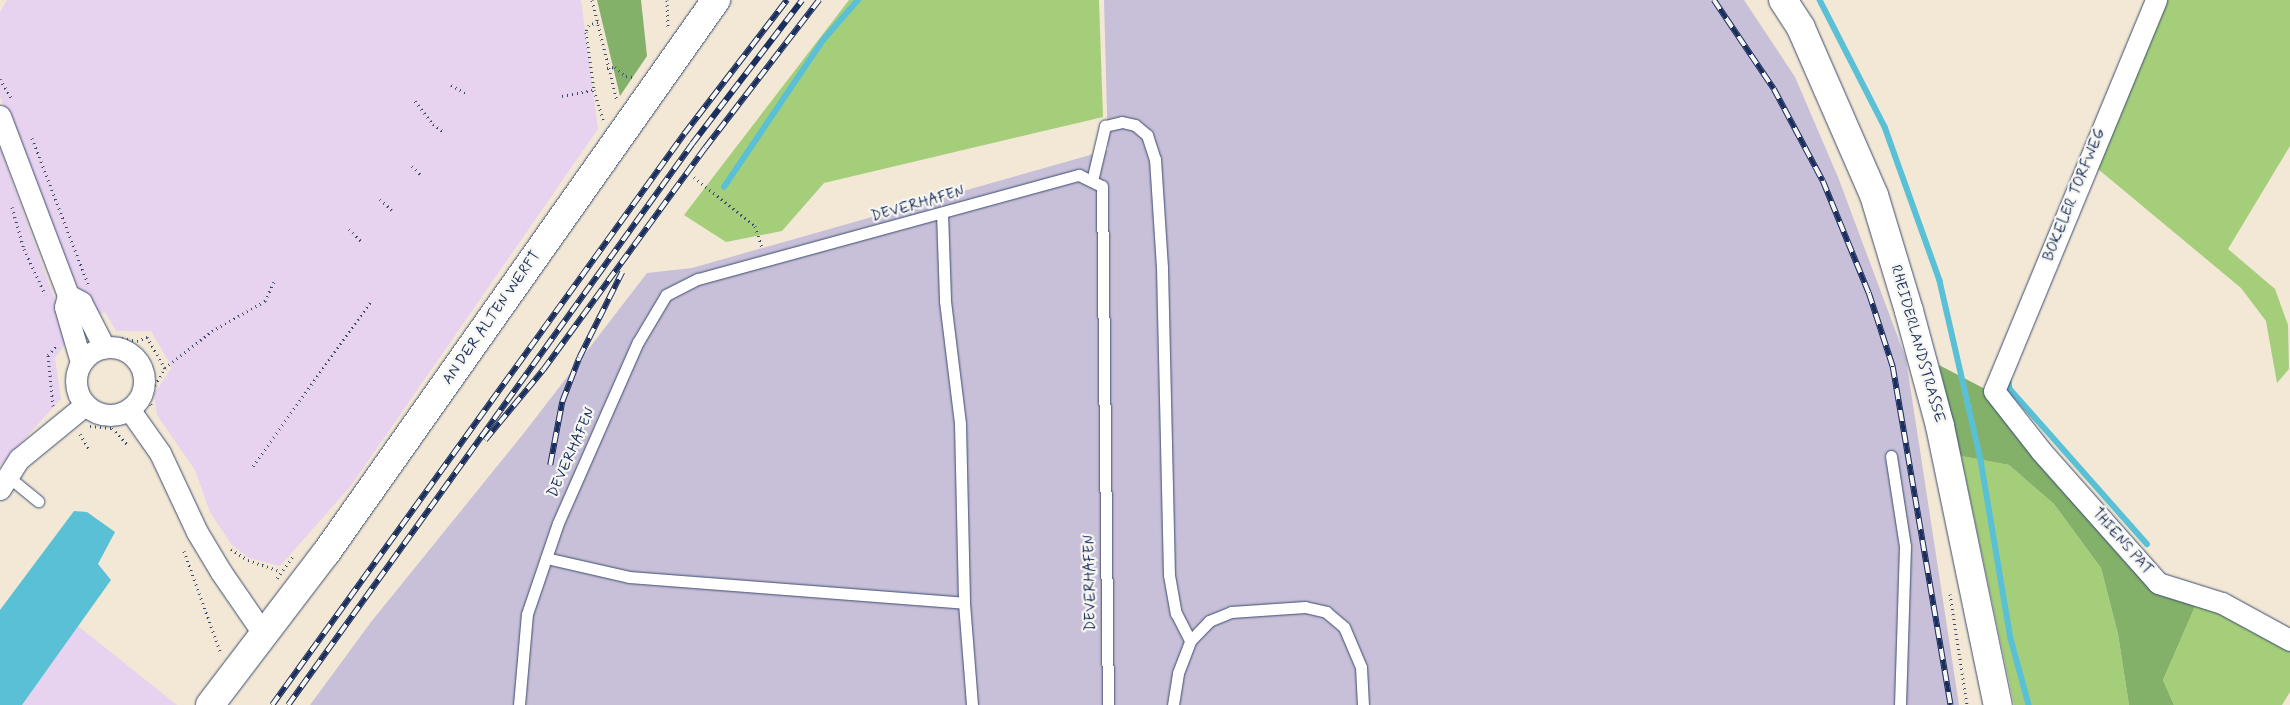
<!DOCTYPE html>
<style>
body{margin:0}
#map{position:relative;width:2290px;height:705px;overflow:hidden;background:#f2e8d5;font-family:Mynerve,sans-serif}
div>[style]{position:absolute}
[style*='--x']{left:calc(var(--x)*1px);top:calc(var(--y)*1px);width:calc(var(--w)*1px);rotate:calc(var(--a)*1deg)}
.built>*{inset:0;background:#e7d2ef}
.industrial>*{inset:0;background:#c8bfd8}
.green>*{inset:0;background:#a5ce7a}
.forest>*{inset:0;background:#84b16a}
.water>*{inset:0;background:#59c0d6}
.stream>*{height:5.5px;margin:-2.75px;padding:0 2.75px;transform-origin:2.75px;border-radius:2.75px;background:#59c0d6}
.path>*{height:3px;margin-top:-1.5px;transform-origin:0;background:repeating-linear-gradient(90deg,#3b4b70 0 1px,transparent 0 5px)}
.roads{filter:drop-shadow(0 0 1px #3b4b70) drop-shadow(0 0 1px #3b4b70)}
.lane>*{height:11px;margin:-5.5px;padding:0 5.5px;transform-origin:5.5px;border-radius:5.5px;background:#fff}
.street>*{height:21px;margin:-10.5px;padding:0 10.5px;transform-origin:10.5px;border-radius:10.5px;background:#fff}
.street>.ring{margin:-10.5px;padding:0;box-sizing:content-box;background:none;border:21px solid #fff;border-radius:50%}
.secondary>*{height:28px;margin:-14px;padding:0 14px;transform-origin:14px;border-radius:14px;background:#fff}
.rail>*{height:5.5px;margin-top:-2.75px;transform-origin:0;background:repeating-linear-gradient(90deg,#f6f6f2 0 11px,#1b2f5e 0 22px);box-sizing:border-box;border-block:1px solid #1b2f5e}
span{translate:-50% -50%;white-space:nowrap;text-align:center;line-height:1.15;-webkit-text-stroke:4.5px #f6f6f2;paint-order:stroke}
.street-label{font-size:15px;color:#1b2f5e}
</style>
<div id="map">
<div class="built">
<div style="clip-path:polygon(7px 0,581px 0,598px 129px,350px 487px,280px 566px,249px 558px,231px 544px,210px 512px,195px 470px,157px 415px,154px 394px,172px 367px,151px 331px,116px 331px,105px 312px,90px 317px,0 97px,0 12px)"></div>
<div style="clip-path:polygon(0 148px,69px 339px,55px 358px,61px 399px,0 466px)"></div>
<div style="clip-path:polygon(78px 626px,177px 705px,22px 705px)"></div>
</div>
<div class="industrial">
<div style="clip-path:polygon(1104px 0,1744px 0,1795px 77px,1838px 177px,1906px 359px,1959px 705px,310px 705px,371px 622px,524px 433px,647px 273px,692px 268px,1108px 150px)"></div>
</div>
<div class="green">
<div style="clip-path:polygon(849px 0,1099px 0,1103px 117px,824px 183px,782px 231px,726px 242px,684px 215px)"></div>
<div style="clip-path:polygon(2163px 0,2290px 0,2290px 146px,2228px 249px,2275px 289px,2288px 325px,2289px 369px,2277px 383px,2266px 321px,2241px 288px,2098px 169px)"></div>
<div style="clip-path:polygon(1961px 456px,2009px 465px,2054px 504px,2101px 568px,2118px 634px,2129px 705px,2014px 705px)"></div>
<div style="clip-path:polygon(2197px 602px,2290px 645px,2290px 692px,2282px 705px,2174px 705px,2163px 680px)"></div>
</div>
<div class="forest">
<div style="clip-path:polygon(597px 0,641px 0,647px 56px,620px 96px)"></div>
<div style="clip-path:polygon(1939px 365px,1985px 389px,2157px 589px,2197px 602px,2163px 680px,2174px 705px,2129px 705px,2118px 634px,2101px 568px,2054px 504px,2009px 465px,1961px 456px)"></div>
</div>
<div class="water">
<div style="clip-path:polygon(74px 511px,87px 512px,115px 532px,98px 564px,111px 580px,22px 705px,0 705px,0 610px)"></div>
</div>
<div class="stream">
<div style="--x:1820;--y:0;--w:143;--a:62.9"></div>
<div style="--x:1885;--y:127;--w:164;--a:70.3"></div>
<div style="--x:1940;--y:281;--w:184;--a:77.1"></div>
<div style="--x:1981;--y:460;--w:181;--a:80.5"></div>
<div style="--x:2011;--y:639;--w:68;--a:74.7"></div>
<div style="--x:724;--y:187;--w:179;--a:-56"></div>
<div style="--x:824;--y:39;--w:52;--a:-48.9"></div>
<div style="--x:2008;--y:375;--w:14;--a:82"></div>
<div style="--x:2010;--y:389;--w:207;--a:48.5"></div>
</div>
<div class="path">
<div style="--x:592;--y:0;--w:104;--a:76.1"></div>
<div style="--x:667;--y:0;--w:28;--a:88"></div>
<div style="--x:598;--y:22;--w:9;--a:162"></div>
<div style="--x:589;--y:25;--w:8;--a:113"></div>
<div style="--x:586;--y:32;--w:59;--a:82.1"></div>
<div style="--x:594;--y:90;--w:31;--a:73"></div>
<div style="--x:607;--y:68;--w:8;--a:-7"></div>
<div style="--x:615;--y:67;--w:14;--a:39"></div>
<div style="--x:626;--y:76;--w:7;--a:8"></div>
<div style="--x:0;--y:79;--w:23;--a:59"></div>
<div style="--x:451;--y:85;--w:18;--a:29"></div>
<div style="--x:562;--y:96;--w:33;--a:-11"></div>
<div style="--x:415;--y:101;--w:29;--a:52"></div>
<div style="--x:433;--y:124;--w:14;--a:36"></div>
<div style="--x:32;--y:138;--w:156;--a:69"></div>
<div style="--x:412;--y:166;--w:13;--a:45"></div>
<div style="--x:694;--y:177;--w:78;--a:38.8"></div>
<div style="--x:755;--y:226;--w:23;--a:72"></div>
<div style="--x:380;--y:199;--w:16;--a:43"></div>
<div style="--x:12;--y:207;--w:44;--a:74.1"></div>
<div style="--x:24;--y:249;--w:50;--a:65"></div>
<div style="--x:349;--y:229;--w:18;--a:45"></div>
<div style="--x:122;--y:338;--w:15;--a:11"></div>
<div style="--x:137;--y:341;--w:11;--a:-22"></div>
<div style="--x:147;--y:337;--w:36;--a:60"></div>
<div style="--x:151;--y:405;--w:11;--a:-95"></div>
<div style="--x:150;--y:394;--w:30;--a:-60"></div>
<div style="--x:165;--y:368;--w:60;--a:-38.2"></div>
<div style="--x:212;--y:331;--w:61;--a:-29.5"></div>
<div style="--x:265;--y:301;--w:21;--a:-65"></div>
<div style="--x:53;--y:406;--w:51;--a:-95.6"></div>
<div style="--x:48;--y:355;--w:12;--a:-48"></div>
<div style="--x:90;--y:426;--w:22;--a:5"></div>
<div style="--x:112;--y:428;--w:23;--a:47"></div>
<div style="--x:80;--y:434;--w:17;--a:59"></div>
<div style="--x:253;--y:466;--w:203;--a:-54.4"></div>
<div style="--x:231;--y:549;--w:20;--a:33"></div>
<div style="--x:248;--y:560;--w:34;--a:19"></div>
<div style="--x:184;--y:551;--w:109;--a:70.2"></div>
<div style="--x:277;--y:578;--w:26;--a:-54"></div>
<div style="--x:1950;--y:594;--w:112;--a:81.3"></div>
</div>
<div class="roads">
<div class="lane">
<div style="--x:1092;--y:181;--w:57;--a:-76.7"></div>
<div style="--x:1105;--y:126;--w:17;--a:-13"></div>
<div style="--x:1122;--y:122;--w:13;--a:13"></div>
<div style="--x:1135;--y:125;--w:16;--a:40"></div>
<div style="--x:1147;--y:135;--w:25;--a:72"></div>
<div style="--x:1155;--y:159;--w:108;--a:86.3"></div>
<div style="--x:1162;--y:267;--w:308;--a:88.7"></div>
<div style="--x:1169;--y:575;--w:39;--a:80"></div>
<div style="--x:1176;--y:613;--w:31;--a:63"></div>
<div style="--x:942;--y:213;--w:88;--a:88"></div>
<div style="--x:945;--y:301;--w:124;--a:83"></div>
<div style="--x:960;--y:424;--w:179;--a:88.7"></div>
<div style="--x:964;--y:603;--w:102;--a:85.5"></div>
<div style="--x:1891;--y:456;--w:91;--a:81.2"></div>
<div style="--x:1905;--y:546;--w:159;--a:91.8"></div>
<div style="--x:5;--y:474;--w:43;--a:39.3"></div>
<div style="--x:546;--y:558;--w:85;--a:12.9"></div>
<div style="--x:629;--y:577;--w:336;--a:4.4"></div>
<div style="--x:519;--y:705;--w:91;--a:-85"></div>
<div style="--x:527;--y:614;--w:96;--a:-71.2"></div>
<div style="--x:558;--y:523;--w:198;--a:-66.2"></div>
<div style="--x:638;--y:342;--w:55;--a:-59.2"></div>
<div style="--x:666;--y:295;--w:36;--a:-27"></div>
<div style="--x:698;--y:279;--w:395;--a:-15.3"></div>
<div style="--x:1079;--y:175;--w:25;--a:26"></div>
<div style="--x:1102;--y:186;--w:519;--a:89.34"></div>
<div style="--x:1173;--y:705;--w:32;--a:-81"></div>
<div style="--x:1178;--y:673;--w:34;--a:-69"></div>
<div style="--x:1190;--y:641;--w:28;--a:-46"></div>
<div style="--x:1209;--y:621;--w:24;--a:-22"></div>
<div style="--x:1231;--y:612;--w:74;--a:-3.9"></div>
<div style="--x:1305;--y:607;--w:22;--a:13"></div>
<div style="--x:1326;--y:612;--w:23;--a:40"></div>
<div style="--x:1344;--y:627;--w:43;--a:67"></div>
<div style="--x:1361;--y:667;--w:38;--a:87"></div>
</div>
<div class="street">
<div style="--x:2156;--y:0;--w:423;--a:112.5"></div>
<div style="--x:1994;--y:391;--w:76;--a:51.9"></div>
<div style="--x:2041;--y:451;--w:176;--a:48.4"></div>
<div style="--x:2158;--y:583;--w:67;--a:17.4"></div>
<div style="--x:2222;--y:603;--w:77;--a:28.6"></div>
<div style="--x:0;--y:116;--w:191;--a:69.2"></div>
<div style="--x:68;--y:295;--w:12;--a:104"></div>
<div style="--x:65;--y:307;--w:57;--a:73.8"></div>
<div style="--x:68;--y:295;--w:15;--a:28"></div>
<div style="--x:81;--y:302;--w:51;--a:62.9"></div>
<div class="ring" style="left:76px;top:347px;width:47px;height:47px"></div>
<div style="--x:129;--y:409;--w:54;--a:54.8"></div>
<div style="--x:160;--y:453;--w:87;--a:64.9"></div>
<div style="--x:197;--y:532;--w:47;--a:59"></div>
<div style="--x:221;--y:572;--w:74;--a:55.5"></div>
<div style="--x:0;--y:489;--w:36;--a:-58"></div>
<div style="--x:19;--y:459;--w:85;--a:-39.3"></div>
</div>
<div class="secondary">
<div style="--x:1783;--y:0;--w:33;--a:57"></div>
<div style="--x:1801;--y:28;--w:182;--a:66.4"></div>
<div style="--x:1874;--y:195;--w:121;--a:73.2"></div>
<div style="--x:1909;--y:311;--w:119;--a:74.9"></div>
<div style="--x:1940;--y:426;--w:285;--a:78.3"></div>
<div style="--x:210;--y:705;--w:191;--a:-52.7"></div>
<div style="--x:326;--y:553;--w:677;--a:-54.81"></div>
</div>
</div>
<div class="rail">
<div style="--x:1714;--y:0;--w:107;--a:56"></div>
<div style="--x:1774;--y:89;--w:104;--a:62"></div>
<div style="--x:1823;--y:181;--w:121;--a:67.7"></div>
<div style="--x:1869;--y:293;--w:78;--a:72"></div>
<div style="--x:1893;--y:367;--w:343;--a:80.3"></div>
<div style="--x:485;--y:440;--w:91;--a:-50.4"></div>
<div style="--x:543;--y:370;--w:275;--a:-53.9"></div>
<div style="--x:705;--y:148;--w:187;--a:-52.4"></div>
<div style="--x:550;--y:465;--w:64;--a:-79.2"></div>
<div style="--x:562;--y:402;--w:47;--a:-68.9"></div>
<div style="--x:579;--y:358;--w:96;--a:-63.4"></div>
<div style="--x:272;--y:705;--w:704;--a:-54.19"></div>
<div style="--x:684;--y:134;--w:169;--a:-52.5"></div>
<div style="--x:288;--y:705;--w:691;--a:-54.24"></div>
<div style="--x:692;--y:144;--w:181;--a:-52.6"></div>
</div>
<div class="street-label">
<span style="left:2075px;top:195px;rotate:-68deg">BOKELER TORFWEG</span>
<span style="left:918px;top:205px;rotate:-16deg">DEVERHAFEN</span>
<span style="left:492px;top:318px;rotate:-55deg">AN DER ALTEN WERFT</span>
<span style="left:1917px;top:344px;rotate:74deg">RHEIDERLANDSTRASSE</span>
<span style="left:572px;top:453px;rotate:-66deg">DEVERHAFEN</span>
<span style="left:2122px;top:542px;rotate:48deg">THIENS PAT</span>
<span style="left:1091px;top:583px;rotate:-91deg">DEVERHAFEN</span>
</div>
</div>
